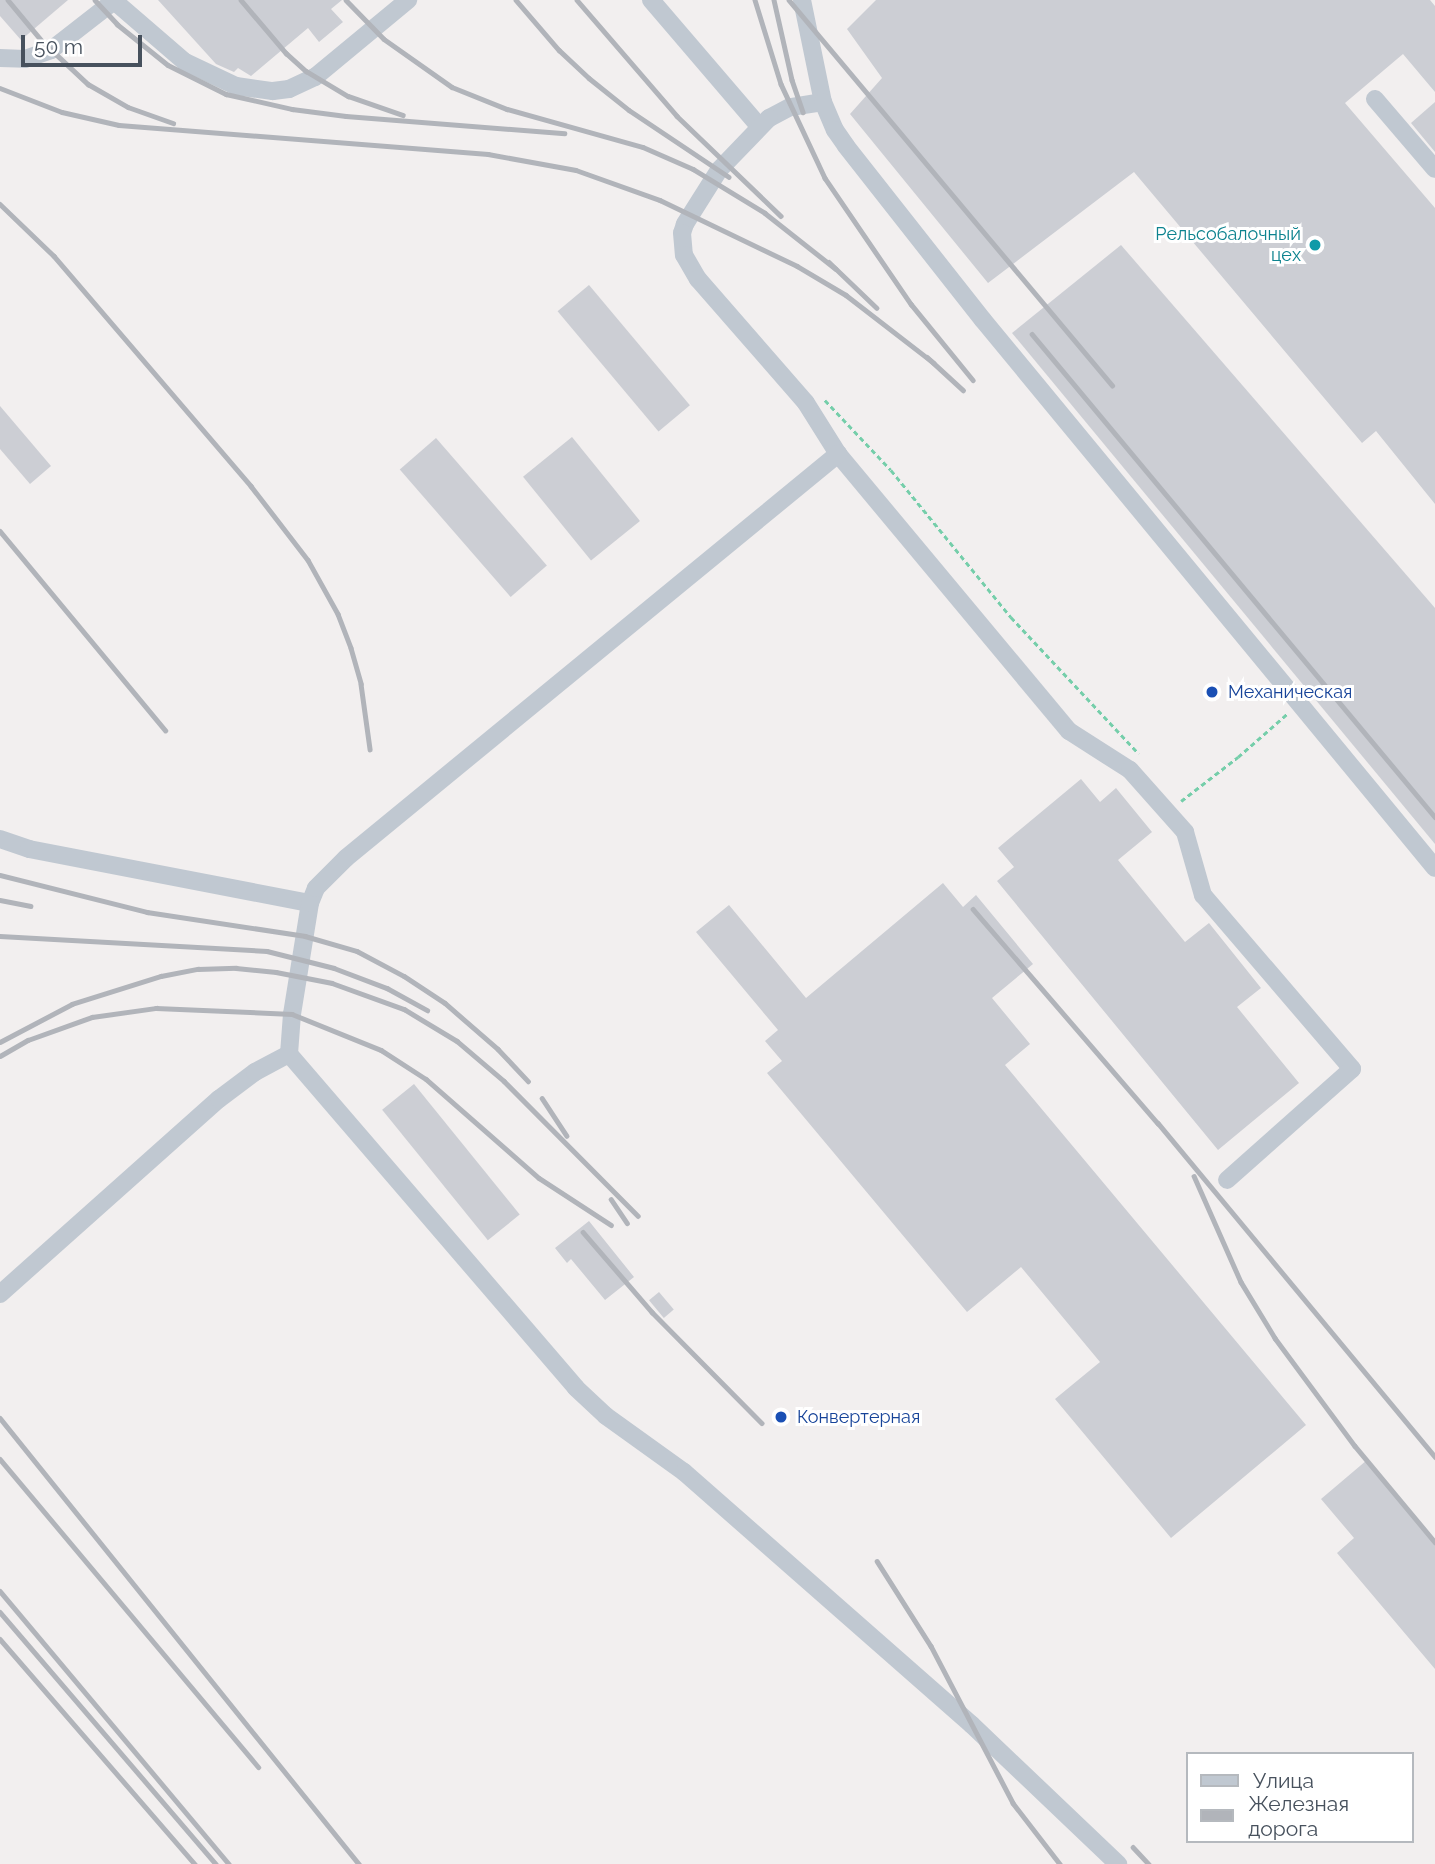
<!DOCTYPE html>
<meta charset="utf-8">
<style>
body{margin:0}
#map{position:relative;width:1435px;height:1864px;overflow:hidden;background:#f2efef;font-family:Raleway,sans-serif}
div>[style]{position:absolute}
[style*='--x']{left:calc(var(--x)*1px);top:calc(var(--y)*1px);width:calc(var(--w)*1px);rotate:calc(var(--a)*1deg)}
.building>*{inset:0;background:#ccced4;transform-origin:0 0}
.path>*{height:2.5px;margin-top:-1.25px;transform-origin:0;background:repeating-linear-gradient(90deg,#75ceaa 0 5px,transparent 0 8.5px)}
.minor>*{height:18px;margin:-9px;padding:0 9px;transform-origin:9px;border-radius:9px;background:#c0c8d1}
.rail>*{height:4.5px;margin:-2.25px;padding:0 2.25px;transform-origin:2.25px;border-radius:2.25px;background:#b1b4ba}
.dots>*{width:19px;height:19px;translate:-50% -50%;box-sizing:border-box;border:4px solid #fff;border-radius:50%}
span{translate:-50% -50%;white-space:nowrap;text-align:center;line-height:1.15;-webkit-text-stroke:6px #fff;paint-order:stroke}
.culture-label{font-size:18px;color:#0d838f}
.right{translate:-100% -50%;text-align:right}
.transit-label{font-size:18px;color:#164399}
.left{translate:0 -50%;text-align:left}
.legend{position:absolute;left:1186px;top:1752px;width:228px;height:91px;box-sizing:border-box;background:#fff;border:2px solid #b5b9be;margin:0;padding:9px 12px;list-style:none;font-size:21px;color:#47515d}
.legend li{display:flex;align-items:center;gap:14px;height:35px}
.legend b{width:35px;border:2px solid #b5b9be}
.scale{position:absolute;left:21px;top:35px;width:121px;height:32px;box-sizing:border-box;border:4px solid #47515d;border-top:0;padding-left:9px;font-size:21px;line-height:24px;white-space:nowrap;color:#47515d;-webkit-text-stroke:5px #fff;paint-order:stroke}
</style>
<div id="map">
<div class="building">
<div style="clip-path:polygon(0 0,68px 0,21px 40px,0 16px)"></div>
<div style="clip-path:polygon(158px 0,342px 0,331px 9px,343px 22px,319px 42px,308px 28px,251px 76px,238px 68px,234px 72px,216px 64px)"></div>
<div style="clip-path:polygon(876px 0,1430px 0,1435px 6px,1435px 92px,1403px 54px,1345px 103px,1435px 208px,1435px 504px,1376px 431px,1362px 443px,1134px 172px,988px 283px,850px 114px,882px 78px,847px 29px)"></div>
<div style="clip-path:polygon(1435px 102px,1435px 152px,1411px 123px)"></div>
<div style="clip-path:polygon(1121px 245px,1435px 608px,1435px 844px,1012px 333px)"></div>
<div style="left:589px;top:285px;width:157px;height:41px;rotate:50deg"></div>
<div style="clip-path:polygon(0 406px,51px 466px,30px 484px,0 449px)"></div>
<div style="left:572px;top:437px;width:108px;height:63px;rotate:51deg"></div>
<div style="left:436px;top:438px;width:169px;height:48px;rotate:49deg"></div>
<div style="clip-path:polygon(1081px 779px,1100px 802px,1116px 788px,1152px 832px,1118px 860px,1185px 942px,1209px 923px,1261px 988px,1237px 1007px,1299px 1083px,1218px 1150px,997px 881px,1014px 867px,998px 848px)"></div>
<div style="clip-path:polygon(943px 883px,963px 907px,976px 895px,1033px 964px,992px 998px,1030px 1044px,1005px 1065px,1306px 1425px,1171px 1538px,1055px 1399px,1100px 1362px,1021px 1267px,967px 1312px,767px 1073px,782px 1061px,765px 1041px,778px 1030px,696px 932px,729px 905px,806px 998px)"></div>
<div style="left:414px;top:1084px;width:168px;height:41px;rotate:51deg"></div>
<div style="clip-path:polygon(589px 1221px,634px 1277px,605px 1300px,571px 1259px,567px 1263px,555px 1248px)"></div>
<div style="left:659px;top:1292px;width:23px;height:13px;rotate:50deg"></div>
<div style="clip-path:polygon(1367px 1460px,1435px 1540px,1435px 1669px,1337px 1553px,1354px 1538px,1321px 1499px)"></div>
</div>
<div class="path">
<div style="--x:825;--y:400;--w:96;--a:46.7"></div>
<div style="--x:891;--y:470;--w:190;--a:50.8"></div>
<div style="--x:1011;--y:617;--w:187;--a:46.9"></div>
<div style="--x:1181;--y:801;--w:72;--a:-37.7"></div>
<div style="--x:1238;--y:757;--w:67;--a:-41.3"></div>
</div>
<div class="minor">
<div style="--x:113;--y:0;--w:95;--a:40.7"></div>
<div style="--x:185;--y:62;--w:56;--a:25.2"></div>
<div style="--x:236;--y:86;--w:37;--a:8"></div>
<div style="--x:273;--y:91;--w:16;--a:-7"></div>
<div style="--x:289;--y:89;--w:29;--a:-25"></div>
<div style="--x:315;--y:77;--w:121;--a:-39.6"></div>
<div style="--x:651;--y:0;--w:167;--a:49.4"></div>
<div style="--x:802;--y:0;--w:104;--a:78.4"></div>
<div style="--x:823;--y:102;--w:33;--a:171"></div>
<div style="--x:790;--y:107;--w:24;--a:152"></div>
<div style="--x:769;--y:118;--w:72;--a:133.9"></div>
<div style="--x:719;--y:170;--w:64;--a:122.2"></div>
<div style="--x:685;--y:224;--w:9;--a:108"></div>
<div style="--x:682;--y:233;--w:22;--a:85"></div>
<div style="--x:684;--y:255;--w:28;--a:60"></div>
<div style="--x:698;--y:279;--w:164;--a:48.9"></div>
<div style="--x:806;--y:403;--w:60;--a:57.9"></div>
<div style="--x:838;--y:454;--w:361;--a:50.2"></div>
<div style="--x:1069;--y:731;--w:72;--a:32.6"></div>
<div style="--x:1130;--y:770;--w:83;--a:48.4"></div>
<div style="--x:1185;--y:832;--w:66;--a:74.1"></div>
<div style="--x:1203;--y:895;--w:229;--a:49.4"></div>
<div style="--x:1352;--y:1069;--w:167;--a:138.4"></div>
<div style="--x:0;--y:58;--w:25;--a:2"></div>
<div style="--x:25;--y:59;--w:28;--a:-19"></div>
<div style="--x:51;--y:50;--w:80;--a:-37.9"></div>
<div style="--x:1375;--y:99;--w:92;--a:49.4"></div>
<div style="--x:823;--y:102;--w:30;--a:67"></div>
<div style="--x:835;--y:130;--w:19;--a:55"></div>
<div style="--x:846;--y:146;--w:221;--a:51.8"></div>
<div style="--x:983;--y:320;--w:710;--a:50.48"></div>
<div style="--x:0;--y:839;--w:31;--a:19"></div>
<div style="--x:29;--y:849;--w:286;--a:10.9"></div>
<div style="--x:310;--y:903;--w:112;--a:99.2"></div>
<div style="--x:292;--y:1014;--w:40;--a:94.3"></div>
<div style="--x:289;--y:1054;--w:440;--a:49.3"></div>
<div style="--x:576;--y:1388;--w:41;--a:43"></div>
<div style="--x:606;--y:1416;--w:96;--a:35.7"></div>
<div style="--x:684;--y:1472;--w:383;--a:41.3"></div>
<div style="--x:972;--y:1725;--w:202;--a:43.6"></div>
<div style="--x:310;--y:903;--w:16;--a:-68"></div>
<div style="--x:316;--y:888;--w:42;--a:-45"></div>
<div style="--x:346;--y:858;--w:637;--a:-39.39"></div>
<div style="--x:0;--y:1294;--w:293;--a:-41.7"></div>
<div style="--x:219;--y:1099;--w:45;--a:-36.9"></div>
<div style="--x:255;--y:1072;--w:38;--a:-28"></div>
</div>
<div class="rail">
<div style="--x:8;--y:0;--w:55;--a:50.2"></div>
<div style="--x:43;--y:42;--w:62;--a:43"></div>
<div style="--x:88;--y:84;--w:46;--a:29.9"></div>
<div style="--x:128;--y:107;--w:48;--a:19.6"></div>
<div style="--x:95;--y:0;--w:33;--a:47"></div>
<div style="--x:117;--y:24;--w:65;--a:38.8"></div>
<div style="--x:168;--y:65;--w:65;--a:26.6"></div>
<div style="--x:226;--y:94;--w:68;--a:12.8"></div>
<div style="--x:292;--y:109;--w:54;--a:7.4"></div>
<div style="--x:346;--y:116;--w:219;--a:4.5"></div>
<div style="--x:241;--y:0;--w:70;--a:49.7"></div>
<div style="--x:286;--y:53;--w:27;--a:42"></div>
<div style="--x:306;--y:71;--w:49;--a:30.8"></div>
<div style="--x:348;--y:96;--w:58;--a:19.1"></div>
<div style="--x:346;--y:0;--w:54;--a:45.7"></div>
<div style="--x:384;--y:39;--w:83;--a:35.2"></div>
<div style="--x:452;--y:87;--w:59;--a:21.8"></div>
<div style="--x:507;--y:109;--w:141;--a:15.6"></div>
<div style="--x:643;--y:147;--w:55;--a:23.7"></div>
<div style="--x:693;--y:169;--w:84;--a:31.4"></div>
<div style="--x:765;--y:213;--w:90;--a:38.3"></div>
<div style="--x:516;--y:0;--w:66;--a:49.3"></div>
<div style="--x:559;--y:50;--w:41;--a:43"></div>
<div style="--x:589;--y:78;--w:51;--a:38.7"></div>
<div style="--x:629;--y:110;--w:120;--a:33.8"></div>
<div style="--x:577;--y:0;--w:153;--a:49.2"></div>
<div style="--x:677;--y:116;--w:144;--a:43.9"></div>
<div style="--x:755;--y:0;--w:88;--a:72.8"></div>
<div style="--x:781;--y:84;--w:104;--a:64.9"></div>
<div style="--x:825;--y:178;--w:153;--a:55.7"></div>
<div style="--x:911;--y:304;--w:98;--a:50.8"></div>
<div style="--x:774;--y:0;--w:82;--a:77.3"></div>
<div style="--x:792;--y:80;--w:34;--a:71"></div>
<div style="--x:789;--y:0;--w:503;--a:50"></div>
<div style="--x:0;--y:88;--w:66;--a:21.2"></div>
<div style="--x:62;--y:112;--w:58;--a:12.8"></div>
<div style="--x:119;--y:125;--w:370;--a:4.5"></div>
<div style="--x:488;--y:154;--w:89;--a:10.3"></div>
<div style="--x:576;--y:170;--w:89;--a:19.7"></div>
<div style="--x:660;--y:200;--w:152;--a:25.7"></div>
<div style="--x:797;--y:266;--w:57;--a:30.6"></div>
<div style="--x:846;--y:295;--w:111;--a:37.7"></div>
<div style="--x:0;--y:204;--w:75;--a:43.9"></div>
<div style="--x:54;--y:256;--w:303;--a:49.4"></div>
<div style="--x:251;--y:486;--w:93;--a:52.4"></div>
<div style="--x:308;--y:560;--w:62;--a:60.9"></div>
<div style="--x:338;--y:614;--w:36;--a:69"></div>
<div style="--x:351;--y:648;--w:37;--a:74"></div>
<div style="--x:361;--y:684;--w:66;--a:82.1"></div>
<div style="--x:829;--y:262;--w:66;--a:43.8"></div>
<div style="--x:1032;--y:334;--w:629;--a:50.16"></div>
<div style="--x:927;--y:357;--w:49;--a:42.5"></div>
<div style="--x:0;--y:531;--w:259;--a:50.3"></div>
<div style="--x:0;--y:875;--w:152;--a:14.1"></div>
<div style="--x:147;--y:912;--w:160;--a:8.6"></div>
<div style="--x:305;--y:936;--w:54;--a:16.1"></div>
<div style="--x:357;--y:951;--w:53;--a:28"></div>
<div style="--x:404;--y:976;--w:49;--a:33.4"></div>
<div style="--x:445;--y:1003;--w:70;--a:41"></div>
<div style="--x:498;--y:1049;--w:44;--a:46.8"></div>
<div style="--x:0;--y:900;--w:31;--a:11"></div>
<div style="--x:973;--y:909;--w:283;--a:49.2"></div>
<div style="--x:1158;--y:1123;--w:434;--a:50.3"></div>
<div style="--x:0;--y:936;--w:267;--a:3.2"></div>
<div style="--x:267;--y:951;--w:69;--a:14.2"></div>
<div style="--x:334;--y:968;--w:57;--a:20.7"></div>
<div style="--x:387;--y:988;--w:46;--a:28.8"></div>
<div style="--x:0;--y:1042;--w:81;--a:-27.8"></div>
<div style="--x:72;--y:1004;--w:93;--a:-17.5"></div>
<div style="--x:161;--y:976;--w:38;--a:-11"></div>
<div style="--x:198;--y:969;--w:38;--a:-2"></div>
<div style="--x:236;--y:968;--w:40;--a:5.7"></div>
<div style="--x:276;--y:972;--w:57;--a:11.1"></div>
<div style="--x:332;--y:983;--w:77;--a:19.9"></div>
<div style="--x:404;--y:1009;--w:62;--a:31.1"></div>
<div style="--x:457;--y:1041;--w:62;--a:40.4"></div>
<div style="--x:504;--y:1081;--w:190;--a:45.2"></div>
<div style="--x:0;--y:1056;--w:32;--a:-30"></div>
<div style="--x:28;--y:1040;--w:68;--a:-19.8"></div>
<div style="--x:92;--y:1017;--w:65;--a:-8"></div>
<div style="--x:156;--y:1008;--w:136;--a:2.5"></div>
<div style="--x:292;--y:1014;--w:96;--a:22"></div>
<div style="--x:381;--y:1050;--w:54;--a:32.8"></div>
<div style="--x:426;--y:1079;--w:150;--a:41.2"></div>
<div style="--x:539;--y:1178;--w:86;--a:33.1"></div>
<div style="--x:542;--y:1098;--w:45;--a:56.7"></div>
<div style="--x:1194;--y:1176;--w:116;--a:66.1"></div>
<div style="--x:1241;--y:1282;--w:66;--a:58.7"></div>
<div style="--x:1275;--y:1338;--w:134;--a:53.5"></div>
<div style="--x:1355;--y:1446;--w:125;--a:50.2"></div>
<div style="--x:611;--y:1199;--w:29;--a:56"></div>
<div style="--x:583;--y:1232;--w:106;--a:49.2"></div>
<div style="--x:652;--y:1312;--w:156;--a:45.3"></div>
<div style="--x:0;--y:1418;--w:573;--a:51.17"></div>
<div style="--x:0;--y:1459;--w:402;--a:50"></div>
<div style="--x:877;--y:1561;--w:101;--a:57.6"></div>
<div style="--x:931;--y:1646;--w:177;--a:62.4"></div>
<div style="--x:1013;--y:1803;--w:77;--a:52.4"></div>
<div style="--x:0;--y:1591;--w:356;--a:50"></div>
<div style="--x:0;--y:1612;--w:332;--a:49.4"></div>
<div style="--x:0;--y:1639;--w:298;--a:49.1"></div>
<div style="--x:1133;--y:1847;--w:23;--a:47"></div>
</div>
<div class="dots">
<div style="left:1315px;top:245px;background:#0f9aa8"></div>
<div style="left:1212px;top:692px;background:#1a4fb4"></div>
<div style="left:781px;top:1417px;background:#1a4fb4"></div>
</div>
<div class="culture-label">
<span class="right" style="left:1301px;top:245px">Рельсобалочный<br>цех</span>
</div>
<div class="transit-label">
<span class="left" style="left:1228px;top:692px">Механическая</span>
<span class="left" style="left:797px;top:1417px">Конвертерная</span>
</div>
<ul class="legend">
<li><b style="height:9px;background:#c0c8d1"></b>Улица</li>
<li><b style="height:9px;background:#b1b4ba"></b>Железная дорога</li>
</ul>
<div class="scale">50 m</div>
</div>
